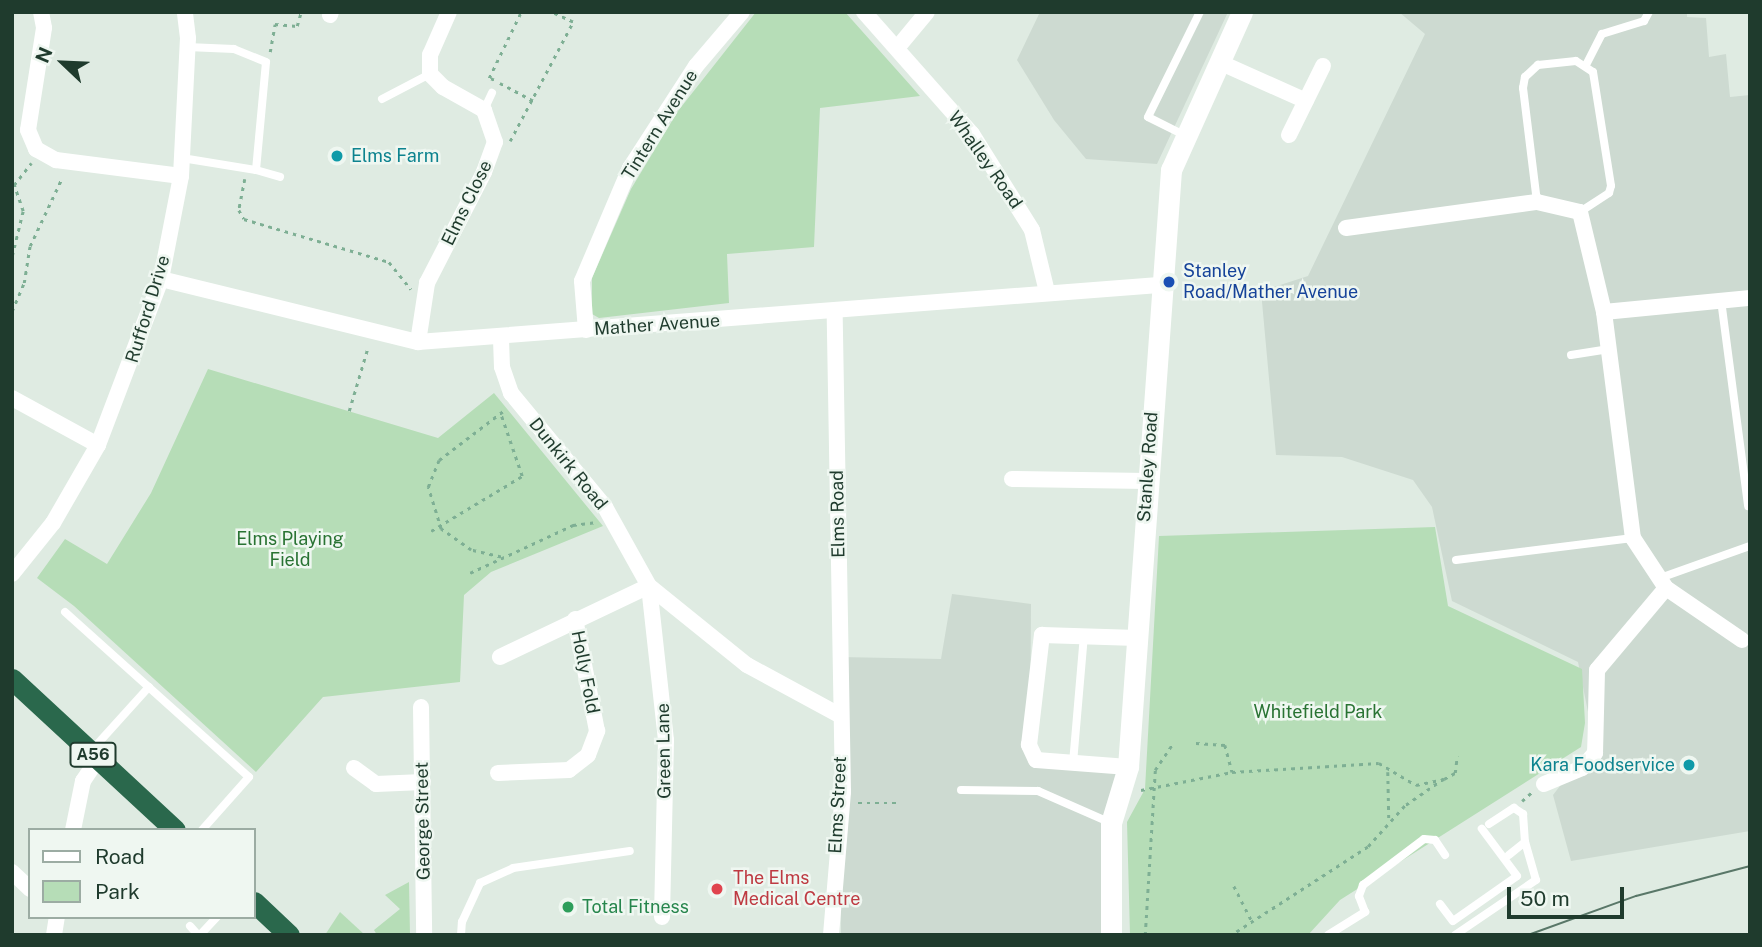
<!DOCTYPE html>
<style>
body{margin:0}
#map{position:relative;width:1762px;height:947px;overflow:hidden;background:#dfebe2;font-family:"Public Sans",sans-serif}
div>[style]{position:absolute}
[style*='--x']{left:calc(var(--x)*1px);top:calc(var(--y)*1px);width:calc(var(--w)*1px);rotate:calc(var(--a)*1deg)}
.built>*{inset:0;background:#cddad1}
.green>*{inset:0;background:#b6ddb7}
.path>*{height:2.5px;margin-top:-1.25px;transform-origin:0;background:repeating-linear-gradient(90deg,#7eaf94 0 3.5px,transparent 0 8.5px)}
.lane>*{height:8px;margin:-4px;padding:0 4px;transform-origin:4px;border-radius:4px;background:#fff}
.street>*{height:16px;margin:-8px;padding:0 8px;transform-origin:8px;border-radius:8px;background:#fff}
.secondary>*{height:21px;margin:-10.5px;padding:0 10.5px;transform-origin:10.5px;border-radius:10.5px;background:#fff}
.highway>*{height:21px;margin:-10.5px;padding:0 10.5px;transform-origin:10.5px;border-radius:10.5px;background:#2a684c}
.tram>*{height:2px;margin:-1px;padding:0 1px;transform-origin:1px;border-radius:1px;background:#597768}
.dots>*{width:19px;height:19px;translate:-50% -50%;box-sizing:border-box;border:4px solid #eff7f1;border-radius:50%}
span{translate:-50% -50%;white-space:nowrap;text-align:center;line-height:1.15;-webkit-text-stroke:5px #eff7f1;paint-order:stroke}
.shield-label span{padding:2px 5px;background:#eff7f1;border:2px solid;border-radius:5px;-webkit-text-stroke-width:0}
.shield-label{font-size:16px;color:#1f3b2d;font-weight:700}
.street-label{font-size:18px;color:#1f3b2d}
.culture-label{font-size:18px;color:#0d838f}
.left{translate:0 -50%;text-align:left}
.right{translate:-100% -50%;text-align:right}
.transit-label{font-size:18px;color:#164399}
.park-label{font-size:18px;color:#297333}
.health-label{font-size:18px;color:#be3a42}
.leisure-label{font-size:18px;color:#27864d}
.frame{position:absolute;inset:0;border:14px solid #1f3b2d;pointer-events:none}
.legend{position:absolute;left:28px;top:828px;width:228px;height:91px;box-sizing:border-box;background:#eff7f1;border:2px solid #9caca3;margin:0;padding:9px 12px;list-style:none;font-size:21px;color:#1f3b2d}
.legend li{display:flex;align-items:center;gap:14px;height:35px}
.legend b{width:35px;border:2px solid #9caca3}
.north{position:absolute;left:28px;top:28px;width:70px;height:70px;-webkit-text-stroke:5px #eff7f1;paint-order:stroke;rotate:293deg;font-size:19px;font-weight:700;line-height:28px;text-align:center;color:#1f3b2d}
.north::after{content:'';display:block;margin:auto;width:24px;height:32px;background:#1f3b2d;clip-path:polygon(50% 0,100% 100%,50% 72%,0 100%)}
.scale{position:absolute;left:1507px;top:887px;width:117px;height:32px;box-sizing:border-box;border:4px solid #1f3b2d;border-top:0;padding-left:9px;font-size:21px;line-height:24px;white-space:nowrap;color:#1f3b2d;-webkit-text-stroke:5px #eff7f1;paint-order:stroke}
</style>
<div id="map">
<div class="built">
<div style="clip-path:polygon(1040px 12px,1228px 12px,1157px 164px,1086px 159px,1054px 120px,1017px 60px)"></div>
<div style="clip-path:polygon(1399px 12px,1687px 12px,1687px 17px,1706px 18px,1709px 57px,1726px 54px,1730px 97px,1750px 95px,1750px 831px,1571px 861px,1553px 795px,1587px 751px,1588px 712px,1578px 662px,1452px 601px,1432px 507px,1413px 480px,1342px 457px,1276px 455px,1261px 291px,1308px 276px,1425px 34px)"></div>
<div style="clip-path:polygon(952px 594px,1031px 604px,1030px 763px,1121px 770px,1101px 935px,841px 935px,840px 657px,941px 659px)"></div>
</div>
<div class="green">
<div style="clip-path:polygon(756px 12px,845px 12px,920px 96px,820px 108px,814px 247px,727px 254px,729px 303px,599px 318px,592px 314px,592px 278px,631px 189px,678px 111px)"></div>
<div style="clip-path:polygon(208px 369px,438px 438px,494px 393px,603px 526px,491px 572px,464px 595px,460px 682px,323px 697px,256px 772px,74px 606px,37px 578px,65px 539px,107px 564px,151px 493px)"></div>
<div style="clip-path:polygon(1435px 527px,1448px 606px,1582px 669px,1585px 723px,1581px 747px,1340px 900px,1308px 935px,1130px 935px,1127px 822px,1145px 789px,1159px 536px)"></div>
<div style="clip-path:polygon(409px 882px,410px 935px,377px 935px,374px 930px,400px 909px,385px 895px)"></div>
<div style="clip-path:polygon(340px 912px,365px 935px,325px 935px)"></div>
</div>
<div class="path">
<div style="--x:270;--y:52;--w:28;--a:-80"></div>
<div style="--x:275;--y:24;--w:22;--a:5"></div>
<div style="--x:297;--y:26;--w:15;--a:-74"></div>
<div style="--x:494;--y:80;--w:5;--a:-158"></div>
<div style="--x:489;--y:78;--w:73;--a:-64.1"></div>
<div style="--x:500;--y:83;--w:38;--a:28"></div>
<div style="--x:510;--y:141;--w:135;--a:-62.1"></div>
<div style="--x:573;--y:22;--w:23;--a:-155"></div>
<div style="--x:245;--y:179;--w:32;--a:101"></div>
<div style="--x:239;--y:210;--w:10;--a:61"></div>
<div style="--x:244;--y:219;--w:151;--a:16.5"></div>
<div style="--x:389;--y:262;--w:35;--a:51"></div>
<div style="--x:12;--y:256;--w:46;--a:-76.3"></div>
<div style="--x:23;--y:211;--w:28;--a:-109"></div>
<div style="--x:14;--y:185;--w:28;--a:-52"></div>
<div style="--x:12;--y:311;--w:30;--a:-67"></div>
<div style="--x:24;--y:283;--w:37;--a:-81"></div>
<div style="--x:30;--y:246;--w:75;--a:-64.8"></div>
<div style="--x:349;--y:411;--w:67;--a:-73.5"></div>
<div style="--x:431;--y:531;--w:106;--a:-31.1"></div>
<div style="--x:522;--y:476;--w:65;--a:-109"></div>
<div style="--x:501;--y:557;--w:31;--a:-167"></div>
<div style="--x:471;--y:550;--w:37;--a:-145"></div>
<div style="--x:441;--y:529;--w:44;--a:-107.2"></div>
<div style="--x:428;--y:487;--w:29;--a:-68"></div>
<div style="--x:439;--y:460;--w:84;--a:-37.3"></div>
<div style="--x:470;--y:573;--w:114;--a:-25"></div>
<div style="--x:573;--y:525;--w:24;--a:-7"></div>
<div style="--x:1196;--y:743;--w:29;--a:4"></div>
<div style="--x:1225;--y:745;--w:28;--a:75"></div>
<div style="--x:1388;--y:772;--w:49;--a:88.8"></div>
<div style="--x:1444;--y:779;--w:13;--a:-29"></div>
<div style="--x:1455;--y:773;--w:17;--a:-83"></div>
<div style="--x:1141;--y:790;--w:93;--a:-11.2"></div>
<div style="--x:1232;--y:772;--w:147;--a:-3.5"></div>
<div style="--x:1379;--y:763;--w:43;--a:30.7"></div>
<div style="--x:1416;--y:785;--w:29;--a:-12"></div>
<div style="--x:1444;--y:779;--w:47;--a:145.3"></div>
<div style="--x:1405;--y:806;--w:55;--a:132.1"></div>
<div style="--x:1368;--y:847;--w:162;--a:147.1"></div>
<div style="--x:1522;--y:801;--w:15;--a:-42"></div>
<div style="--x:858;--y:803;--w:42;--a:0"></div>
<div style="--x:1234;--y:886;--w:39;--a:63"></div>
<div style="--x:1145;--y:935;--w:165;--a:-86.5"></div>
<div style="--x:1155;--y:770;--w:30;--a:-56"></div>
</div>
<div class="lane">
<div style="--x:1586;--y:65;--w:35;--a:-63"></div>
<div style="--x:1602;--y:34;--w:44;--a:-17.2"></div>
<div style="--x:1644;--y:21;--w:10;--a:-61"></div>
<div style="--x:382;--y:99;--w:54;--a:-27.5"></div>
<div style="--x:484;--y:110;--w:19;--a:-65"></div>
<div style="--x:1184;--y:135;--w:40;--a:-153.4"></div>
<div style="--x:1148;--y:117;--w:117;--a:-63.7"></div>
<div style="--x:182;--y:158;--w:75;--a:9.2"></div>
<div style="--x:256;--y:170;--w:108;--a:-84.7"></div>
<div style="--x:266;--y:62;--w:35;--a:-158"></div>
<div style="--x:234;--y:49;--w:47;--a:-177.6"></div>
<div style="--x:256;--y:170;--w:25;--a:16"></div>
<div style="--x:1537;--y:202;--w:115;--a:-97"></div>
<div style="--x:1523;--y:88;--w:11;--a:-80"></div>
<div style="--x:1525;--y:77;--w:18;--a:-43"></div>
<div style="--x:1538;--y:65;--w:38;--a:-6"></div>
<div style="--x:1576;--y:61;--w:20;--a:33"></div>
<div style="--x:1593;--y:72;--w:115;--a:81"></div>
<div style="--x:1611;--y:186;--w:7;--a:106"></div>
<div style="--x:1609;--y:193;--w:35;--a:147"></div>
<div style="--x:1721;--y:300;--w:208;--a:82.5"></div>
<div style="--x:1571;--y:355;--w:37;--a:-9"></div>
<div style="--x:1456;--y:560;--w:178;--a:-7.1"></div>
<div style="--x:1660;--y:578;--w:96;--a:-19.6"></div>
<div style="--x:65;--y:612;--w:247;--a:41.9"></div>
<div style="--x:249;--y:777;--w:71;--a:131.6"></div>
<div style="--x:92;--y:750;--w:85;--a:-47.9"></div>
<div style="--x:1073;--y:763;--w:128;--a:-85.1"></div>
<div style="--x:961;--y:790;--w:77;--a:0.7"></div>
<div style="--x:1038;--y:791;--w:80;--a:23.7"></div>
<div style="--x:1489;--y:824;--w:30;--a:-33"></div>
<div style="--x:1514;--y:808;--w:11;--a:34"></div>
<div style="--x:1523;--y:814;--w:28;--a:86"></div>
<div style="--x:1440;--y:904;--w:21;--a:53"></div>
<div style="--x:1453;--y:921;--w:78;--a:-35.1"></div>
<div style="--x:1517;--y:876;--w:59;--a:-126.7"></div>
<div style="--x:190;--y:926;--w:12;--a:48"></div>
<div style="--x:200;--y:935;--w:25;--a:-47"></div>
<div style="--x:461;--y:935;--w:13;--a:-86"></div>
<div style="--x:462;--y:922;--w:43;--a:-65.2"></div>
<div style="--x:480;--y:883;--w:36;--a:-24"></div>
<div style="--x:513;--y:868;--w:118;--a:-8.3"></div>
<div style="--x:1328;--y:935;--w:44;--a:-31.9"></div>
<div style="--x:1365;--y:912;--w:17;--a:-111"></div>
<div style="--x:1359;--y:896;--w:12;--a:-70"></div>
<div style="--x:1363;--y:885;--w:76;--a:-37"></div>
<div style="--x:1424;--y:839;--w:11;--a:5"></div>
<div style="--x:1435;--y:840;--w:18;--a:56"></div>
<div style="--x:1455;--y:935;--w:98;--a:-34.2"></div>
<div style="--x:1536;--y:880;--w:40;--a:-106"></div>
<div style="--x:1525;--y:842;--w:21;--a:141"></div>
</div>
<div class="street">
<div style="--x:41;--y:12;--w:16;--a:79"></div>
<div style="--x:44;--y:28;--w:103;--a:98.9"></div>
<div style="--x:28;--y:130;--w:21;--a:67"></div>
<div style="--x:36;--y:149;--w:23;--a:29"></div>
<div style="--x:56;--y:160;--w:126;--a:7.3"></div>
<div style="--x:864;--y:12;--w:163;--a:48.5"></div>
<div style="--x:972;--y:134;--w:113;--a:58"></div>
<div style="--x:1032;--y:230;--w:64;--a:76.4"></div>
<div style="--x:330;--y:15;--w:3;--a:-72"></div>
<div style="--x:898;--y:47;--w:45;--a:-50.4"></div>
<div style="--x:1219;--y:62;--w:95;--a:24.1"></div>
<div style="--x:1289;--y:135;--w:77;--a:-63.8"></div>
<div style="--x:1346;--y:228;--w:193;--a:-7.8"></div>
<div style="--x:1537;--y:202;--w:44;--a:13.1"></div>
<div style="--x:1580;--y:212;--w:103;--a:76.5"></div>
<div style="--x:1604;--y:312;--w:228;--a:82.7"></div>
<div style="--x:1633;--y:538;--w:60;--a:56.6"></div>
<div style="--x:1666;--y:588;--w:92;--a:34.4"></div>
<div style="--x:161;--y:279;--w:265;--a:13.8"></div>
<div style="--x:418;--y:342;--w:743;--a:-4.4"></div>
<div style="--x:1604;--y:312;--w:147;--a:-5.5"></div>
<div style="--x:586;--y:330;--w:49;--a:-94.7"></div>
<div style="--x:582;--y:281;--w:123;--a:-67"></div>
<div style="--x:630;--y:168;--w:121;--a:-57.1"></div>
<div style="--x:696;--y:66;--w:71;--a:-49.6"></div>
<div style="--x:501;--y:339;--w:28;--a:88"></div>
<div style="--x:502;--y:367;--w:28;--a:71"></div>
<div style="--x:511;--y:393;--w:148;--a:50.5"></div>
<div style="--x:605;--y:507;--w:90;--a:60.9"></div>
<div style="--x:649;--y:586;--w:155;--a:83.7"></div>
<div style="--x:666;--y:740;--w:177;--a:91.3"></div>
<div style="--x:418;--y:342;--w:60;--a:-81.3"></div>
<div style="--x:427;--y:283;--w:125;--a:-62.8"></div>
<div style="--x:484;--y:172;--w:32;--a:-70"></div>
<div style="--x:495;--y:142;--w:34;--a:-109"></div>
<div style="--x:484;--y:110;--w:47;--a:-150.7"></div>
<div style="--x:443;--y:87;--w:18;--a:-135"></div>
<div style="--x:430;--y:74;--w:19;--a:-90"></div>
<div style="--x:430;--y:55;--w:47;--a:-66.2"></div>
<div style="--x:12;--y:398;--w:98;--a:28.7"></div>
<div style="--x:1012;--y:479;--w:135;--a:0.8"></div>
<div style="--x:12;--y:574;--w:65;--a:-51.2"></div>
<div style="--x:53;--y:523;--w:90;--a:-60"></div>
<div style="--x:98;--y:445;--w:178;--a:-69.2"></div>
<div style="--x:161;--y:279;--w:105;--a:-79"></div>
<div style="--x:181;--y:176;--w:138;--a:-87.1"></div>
<div style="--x:188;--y:38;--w:26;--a:-97"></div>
<div style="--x:649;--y:586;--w:126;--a:38.9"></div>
<div style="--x:747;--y:665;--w:107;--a:28.5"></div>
<div style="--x:500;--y:657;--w:165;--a:-25.5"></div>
<div style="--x:421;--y:707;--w:228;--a:89.2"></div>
<div style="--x:1128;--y:767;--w:92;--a:-175.6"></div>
<div style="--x:1036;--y:760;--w:17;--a:-115"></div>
<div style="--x:1029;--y:745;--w:111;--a:-83.3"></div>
<div style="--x:1042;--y:635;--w:95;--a:1.8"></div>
<div style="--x:354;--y:768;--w:27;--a:36"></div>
<div style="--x:376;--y:784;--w:47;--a:-2.4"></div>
<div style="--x:498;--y:773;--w:71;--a:-2.4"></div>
<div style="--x:569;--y:770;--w:24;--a:-38"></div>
<div style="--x:588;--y:755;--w:26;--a:-69"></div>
<div style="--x:597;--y:731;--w:114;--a:-101.1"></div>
<div style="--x:1544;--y:784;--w:41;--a:-22.8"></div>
<div style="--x:1582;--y:768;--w:20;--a:-49"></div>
<div style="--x:1595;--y:753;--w:83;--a:-88.6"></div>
<div style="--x:1597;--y:670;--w:107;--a:-49.9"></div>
<div style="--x:73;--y:830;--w:50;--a:-78.5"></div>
<div style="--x:83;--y:781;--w:27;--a:-56"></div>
<div style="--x:12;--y:872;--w:25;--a:43"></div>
<div style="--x:54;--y:935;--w:18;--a:-81"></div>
<div style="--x:831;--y:935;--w:144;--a:-85.2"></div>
<div style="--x:843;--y:792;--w:481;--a:-91"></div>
</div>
<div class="secondary">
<div style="--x:1111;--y:935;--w:112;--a:-90"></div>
<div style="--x:1111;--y:823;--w:59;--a:-73.1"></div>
<div style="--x:1128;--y:767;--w:599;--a:-85.88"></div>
<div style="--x:1171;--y:170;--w:173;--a:-65.8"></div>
</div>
<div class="highway">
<div style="--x:12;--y:679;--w:222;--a:42.8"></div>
<div style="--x:254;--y:902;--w:48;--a:43.3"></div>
</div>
<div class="tram">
<div style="--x:1528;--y:935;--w:115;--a:-19.9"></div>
<div style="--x:1636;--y:896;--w:118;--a:-14.7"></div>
</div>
<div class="dots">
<div style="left:337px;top:156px;background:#0f9aa8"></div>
<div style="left:1169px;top:282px;background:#1a4fb4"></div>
<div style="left:1689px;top:765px;background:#0f9aa8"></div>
<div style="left:717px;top:889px;background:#e0444e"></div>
<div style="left:568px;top:907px;background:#2e9e5b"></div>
</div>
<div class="shield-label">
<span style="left:93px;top:755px">A56</span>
</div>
<div class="street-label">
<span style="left:660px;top:125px;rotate:-58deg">Tintern Avenue</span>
<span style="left:985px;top:160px;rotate:55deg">Whalley Road</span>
<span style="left:467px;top:203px;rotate:-64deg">Elms Close</span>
<span style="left:148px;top:309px;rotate:-73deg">Rufford Drive</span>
<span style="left:657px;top:325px;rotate:-4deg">Mather Avenue</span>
<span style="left:568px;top:464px;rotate:51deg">Dunkirk Road</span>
<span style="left:1148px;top:467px;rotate:-86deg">Stanley Road</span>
<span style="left:838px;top:514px;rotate:-91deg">Elms Road</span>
<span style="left:585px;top:672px;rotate:79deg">Holly Fold</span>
<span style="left:664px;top:751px;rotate:-91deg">Green Lane</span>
<span style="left:838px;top:805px;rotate:-87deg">Elms Street</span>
<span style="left:423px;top:821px;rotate:-91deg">George Street</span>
</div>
<div class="culture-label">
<span class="left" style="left:351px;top:156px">Elms Farm</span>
<span class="right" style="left:1675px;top:765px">Kara Foodservice</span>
</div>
<div class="transit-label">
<span class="left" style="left:1183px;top:282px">Stanley<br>Road/Mather Avenue</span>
</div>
<div class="park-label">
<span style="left:290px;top:550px">Elms Playing<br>Field</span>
<span style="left:1318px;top:712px">Whitefield Park</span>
</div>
<div class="health-label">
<span class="left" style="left:733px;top:889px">The Elms<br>Medical Centre</span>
</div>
<div class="leisure-label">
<span class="left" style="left:582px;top:907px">Total Fitness</span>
</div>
<div class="frame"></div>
<ul class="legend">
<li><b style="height:9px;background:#fff"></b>Road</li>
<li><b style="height:19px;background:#b6ddb7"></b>Park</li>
</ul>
<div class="north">N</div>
<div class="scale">50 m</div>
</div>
